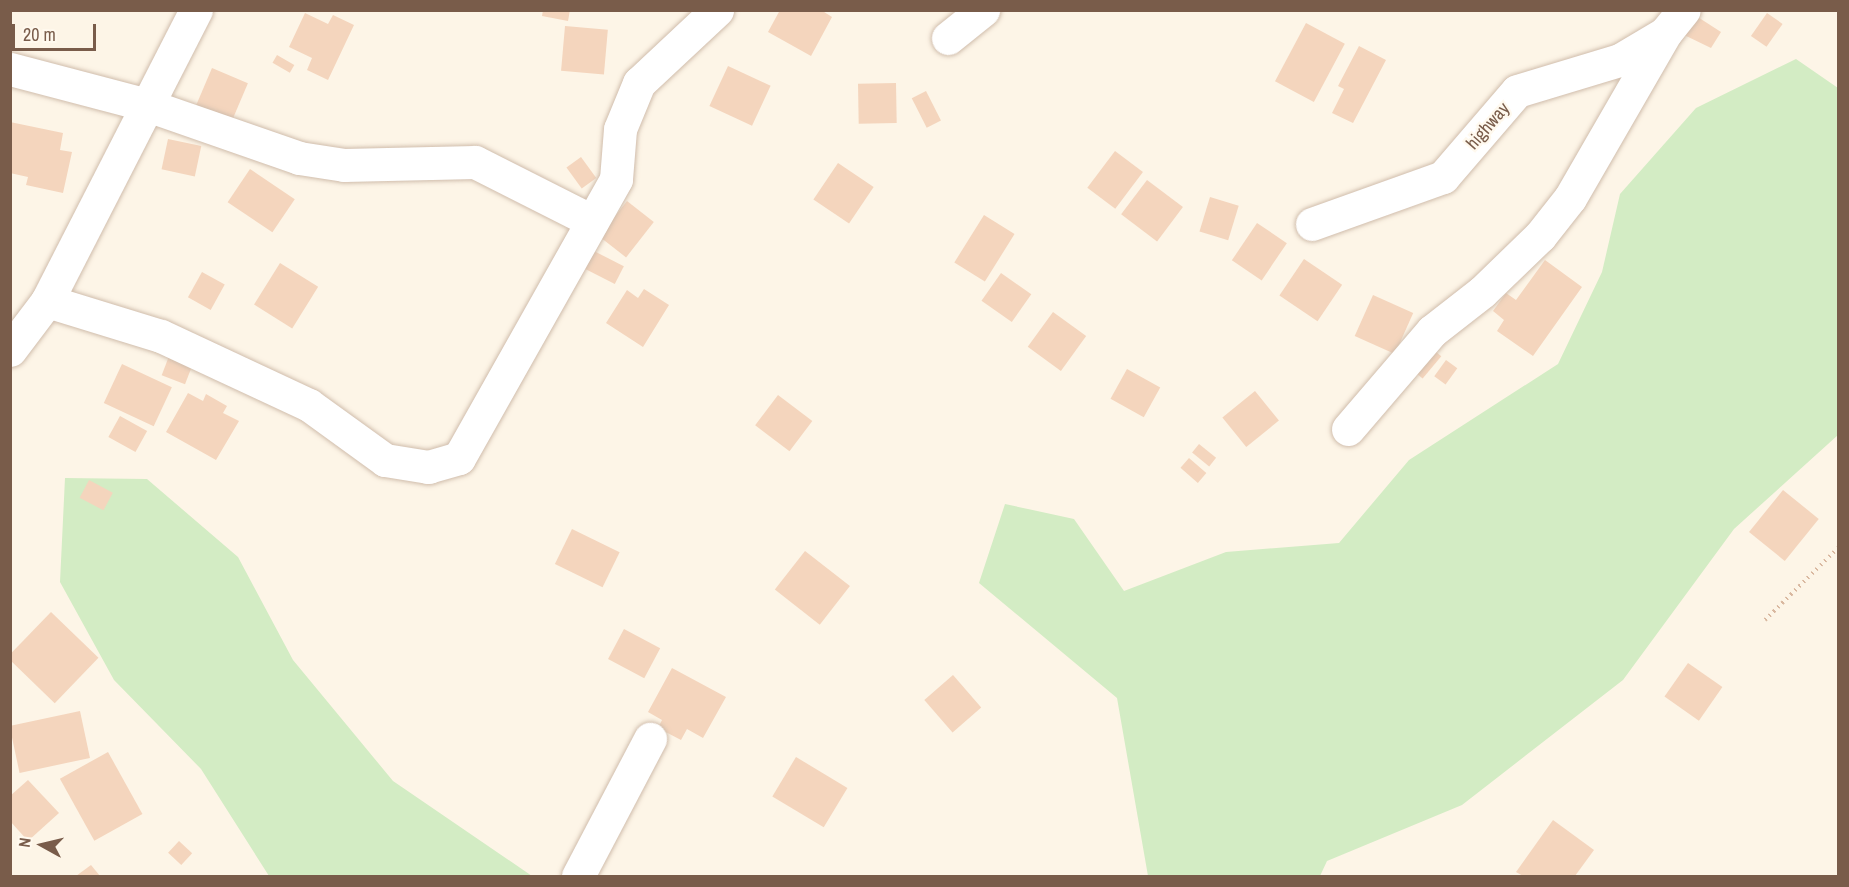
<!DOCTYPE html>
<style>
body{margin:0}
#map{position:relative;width:1849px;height:887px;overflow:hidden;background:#fdf5e7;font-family:"Archivo Narrow",sans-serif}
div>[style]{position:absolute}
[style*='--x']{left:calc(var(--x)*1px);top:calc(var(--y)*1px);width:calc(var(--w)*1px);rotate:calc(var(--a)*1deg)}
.green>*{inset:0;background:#d3ecc4}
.building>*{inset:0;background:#f4d5bd;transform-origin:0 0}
.path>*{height:4px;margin-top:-2px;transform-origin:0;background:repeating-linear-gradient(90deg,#d9b8a0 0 1.5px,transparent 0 6px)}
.roads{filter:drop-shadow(0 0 2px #d0bdac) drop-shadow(0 0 2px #d0bdac)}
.minor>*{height:33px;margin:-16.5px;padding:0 16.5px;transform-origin:16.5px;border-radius:16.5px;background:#fff}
span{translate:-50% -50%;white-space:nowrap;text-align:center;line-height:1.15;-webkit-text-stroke:4.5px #fff9ee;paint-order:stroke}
.street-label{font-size:18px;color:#795c4a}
.frame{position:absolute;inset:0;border:12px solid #795c4a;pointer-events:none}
.north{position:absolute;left:12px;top:815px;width:60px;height:60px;-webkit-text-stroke:4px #fff9ee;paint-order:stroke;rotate:278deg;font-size:16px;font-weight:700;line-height:24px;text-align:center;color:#795c4a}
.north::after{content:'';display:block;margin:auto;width:21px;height:27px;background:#795c4a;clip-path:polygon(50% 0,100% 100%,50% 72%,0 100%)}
.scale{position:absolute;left:12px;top:24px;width:84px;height:27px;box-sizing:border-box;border:3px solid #795c4a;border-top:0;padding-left:8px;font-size:18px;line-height:21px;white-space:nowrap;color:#795c4a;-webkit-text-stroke:4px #fff9ee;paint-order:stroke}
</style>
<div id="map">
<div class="green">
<div style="clip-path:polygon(1796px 59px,1838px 88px,1838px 435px,1734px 529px,1623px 680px,1462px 805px,1327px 861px,1320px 876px,1148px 876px,1117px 698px,979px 583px,1005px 504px,1074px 519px,1124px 591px,1226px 552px,1339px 543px,1409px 460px,1558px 364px,1602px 272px,1620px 194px,1696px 108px)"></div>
<div style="clip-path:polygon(65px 478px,147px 479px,238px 557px,293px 660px,393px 781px,532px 876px,269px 876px,201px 769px,114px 680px,60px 582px)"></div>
</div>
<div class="building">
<div style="clip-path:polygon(543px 10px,570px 10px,568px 21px,542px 16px)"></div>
<div style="clip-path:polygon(780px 10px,821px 10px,832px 17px,811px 56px,768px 32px)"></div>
<div style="clip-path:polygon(1690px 12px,1721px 32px,1711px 48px,1678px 32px)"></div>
<div style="clip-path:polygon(305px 13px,328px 24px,333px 15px,354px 25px,328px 80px,307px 70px,312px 58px,289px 47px)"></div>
<div style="left:1767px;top:13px;width:19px;height:28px;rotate:35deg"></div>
<div style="left:1306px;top:23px;width:44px;height:66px;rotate:28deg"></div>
<div style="left:565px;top:26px;width:43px;height:45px;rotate:5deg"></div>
<div style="clip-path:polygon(1359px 46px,1386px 60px,1353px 123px,1332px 113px,1344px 89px,1338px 86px)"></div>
<div style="left:277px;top:55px;width:20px;height:9px;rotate:30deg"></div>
<div style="left:728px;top:66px;width:47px;height:44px;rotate:25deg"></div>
<div style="left:212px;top:68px;width:39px;height:46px;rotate:23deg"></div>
<div style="left:896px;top:83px;width:40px;height:38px;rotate:89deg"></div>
<div style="left:926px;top:91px;width:33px;height:16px;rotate:63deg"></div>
<div style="clip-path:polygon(10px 122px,63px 133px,60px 150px,72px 152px,63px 193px,26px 185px,28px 177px,10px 173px)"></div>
<div style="left:168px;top:139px;width:34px;height:31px;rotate:12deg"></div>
<div style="left:1115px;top:151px;width:35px;height:46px;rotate:37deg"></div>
<div style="left:581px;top:157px;width:26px;height:18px;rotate:54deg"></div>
<div style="left:838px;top:163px;width:43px;height:44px;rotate:34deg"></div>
<div style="left:250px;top:169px;width:54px;height:40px;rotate:34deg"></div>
<div style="left:1147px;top:180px;width:45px;height:43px;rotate:37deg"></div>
<div style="left:1210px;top:197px;width:30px;height:36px;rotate:17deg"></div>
<div style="left:627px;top:201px;width:34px;height:45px;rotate:38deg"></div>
<div style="left:984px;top:215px;width:36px;height:56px;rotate:32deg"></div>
<div style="left:1257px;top:223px;width:36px;height:45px;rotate:34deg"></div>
<div style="left:590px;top:249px;width:38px;height:20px;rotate:27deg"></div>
<div style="left:1304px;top:259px;width:46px;height:44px;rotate:34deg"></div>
<div style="clip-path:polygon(1545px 260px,1582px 287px,1533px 356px,1497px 331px,1504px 320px,1493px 311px,1506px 293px,1516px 300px)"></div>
<div style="left:280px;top:263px;width:45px;height:49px;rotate:32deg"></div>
<div style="left:202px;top:272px;width:26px;height:29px;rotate:29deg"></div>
<div style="left:1001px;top:273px;width:37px;height:34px;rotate:35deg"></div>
<div style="clip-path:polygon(644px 289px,669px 305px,643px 347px,606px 323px,627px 290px,638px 298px)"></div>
<div style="left:1373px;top:295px;width:44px;height:45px;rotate:24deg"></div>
<div style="left:1053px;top:312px;width:41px;height:43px;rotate:36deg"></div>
<div style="left:1429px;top:346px;width:16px;height:29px;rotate:40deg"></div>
<div style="left:171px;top:351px;width:25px;height:26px;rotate:21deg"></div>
<div style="left:1446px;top:360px;width:14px;height:20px;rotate:36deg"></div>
<div style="left:122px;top:364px;width:55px;height:43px;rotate:25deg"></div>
<div style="left:1127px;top:369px;width:38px;height:34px;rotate:29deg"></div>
<div style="left:1255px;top:391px;width:38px;height:42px;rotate:51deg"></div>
<div style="clip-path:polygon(188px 393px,203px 401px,206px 394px,227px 406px,223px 413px,239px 421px,216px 460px,166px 432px)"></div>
<div style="left:778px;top:395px;width:43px;height:38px;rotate:37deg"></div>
<div style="left:120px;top:416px;width:31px;height:24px;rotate:29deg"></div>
<div style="left:1199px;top:444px;width:22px;height:11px;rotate:39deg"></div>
<div style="left:1189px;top:458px;width:23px;height:13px;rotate:41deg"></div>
<div style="left:89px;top:480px;width:27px;height:20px;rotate:28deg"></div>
<div style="left:1783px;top:490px;width:46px;height:54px;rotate:39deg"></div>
<div style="left:572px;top:529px;width:53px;height:39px;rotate:26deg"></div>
<div style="left:805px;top:551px;width:57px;height:49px;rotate:38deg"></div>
<div style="left:51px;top:612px;width:66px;height:63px;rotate:44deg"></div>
<div style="left:624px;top:629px;width:41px;height:34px;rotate:28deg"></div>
<div style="left:1688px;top:663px;width:42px;height:41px;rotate:35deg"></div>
<div style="clip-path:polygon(672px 668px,726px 697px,703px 738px,687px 729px,681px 740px,658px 728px,662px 720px,648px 712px)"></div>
<div style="left:953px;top:675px;width:43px;height:38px;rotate:49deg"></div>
<div style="left:80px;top:711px;width:48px;height:72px;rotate:78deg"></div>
<div style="left:108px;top:752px;width:71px;height:55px;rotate:61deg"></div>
<div style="left:796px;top:757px;width:60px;height:46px;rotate:31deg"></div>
<div style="clip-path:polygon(28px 780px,59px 813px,28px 841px,10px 821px,10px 796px)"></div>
<div style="clip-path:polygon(1553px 820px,1594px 850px,1575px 876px,1523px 876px,1516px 872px)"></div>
<div style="left:179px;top:841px;width:18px;height:16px;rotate:43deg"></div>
<div style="clip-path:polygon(91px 865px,100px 876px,76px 876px)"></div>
</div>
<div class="path">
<div style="--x:1765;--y:620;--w:103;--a:-44.6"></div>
</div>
<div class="roads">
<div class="minor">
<div style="--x:948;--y:38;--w:45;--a:-38.7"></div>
<div style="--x:10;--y:69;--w:142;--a:14.7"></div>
<div style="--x:147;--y:105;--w:161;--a:19.2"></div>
<div style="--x:299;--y:158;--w:46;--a:8.8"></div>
<div style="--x:344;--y:165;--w:131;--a:-1.3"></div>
<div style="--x:475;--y:162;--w:131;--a:26.8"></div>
<div style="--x:1312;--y:224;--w:139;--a:-19.7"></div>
<div style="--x:1443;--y:177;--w:113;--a:-49.3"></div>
<div style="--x:1517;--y:91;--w:108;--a:-16.8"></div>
<div style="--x:1620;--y:60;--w:49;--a:-30.8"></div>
<div style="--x:47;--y:301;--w:327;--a:-62.9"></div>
<div style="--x:10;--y:350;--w:61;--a:-52.9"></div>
<div style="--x:47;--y:301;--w:119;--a:17.1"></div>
<div style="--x:161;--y:336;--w:163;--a:25"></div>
<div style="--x:309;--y:405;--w:94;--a:35.9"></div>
<div style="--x:385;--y:460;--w:44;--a:9.2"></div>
<div style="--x:428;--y:467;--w:32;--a:-16"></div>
<div style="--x:459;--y:458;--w:320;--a:-60.6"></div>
<div style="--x:616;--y:179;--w:50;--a:-85.4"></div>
<div style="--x:620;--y:129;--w:50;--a:-67.6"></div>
<div style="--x:639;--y:83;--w:107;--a:-43.1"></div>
<div style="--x:1348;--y:429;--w:129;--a:-49.4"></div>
<div style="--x:1432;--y:331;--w:63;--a:-38"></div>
<div style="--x:1482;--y:292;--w:81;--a:-44"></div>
<div style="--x:1540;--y:236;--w:48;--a:-51.7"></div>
<div style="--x:1570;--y:198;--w:192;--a:-60"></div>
<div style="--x:1666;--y:32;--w:28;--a:-51"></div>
<div style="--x:578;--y:876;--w:155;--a:-62.3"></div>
</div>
</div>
<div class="street-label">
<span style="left:1488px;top:126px;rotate:-49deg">highway</span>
</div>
<div class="frame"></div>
<div class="north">N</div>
<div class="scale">20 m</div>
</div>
